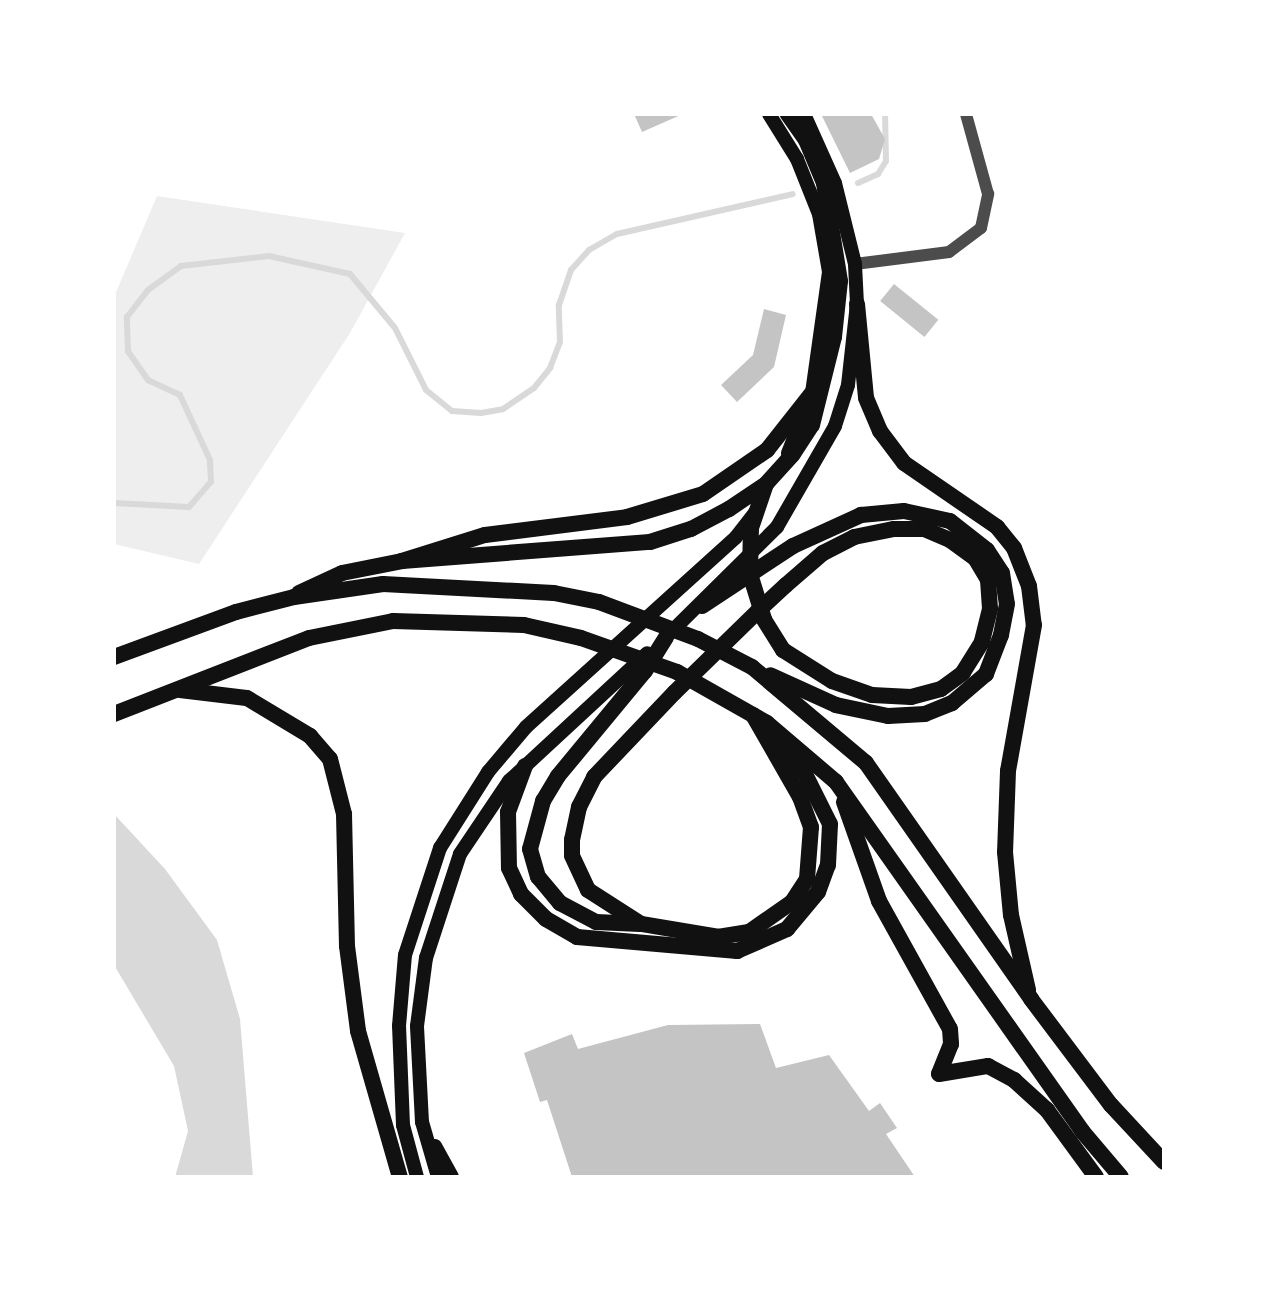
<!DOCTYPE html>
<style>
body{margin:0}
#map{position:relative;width:1278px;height:1291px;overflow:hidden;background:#fff;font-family:Raleway,sans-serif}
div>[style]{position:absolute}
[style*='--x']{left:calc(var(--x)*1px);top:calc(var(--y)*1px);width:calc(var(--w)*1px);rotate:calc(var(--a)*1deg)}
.green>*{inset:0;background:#eee}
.water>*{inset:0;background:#d9d9d9}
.stream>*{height:6px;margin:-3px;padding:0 3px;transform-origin:3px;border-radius:3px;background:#d9d9d9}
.building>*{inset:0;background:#c4c4c4;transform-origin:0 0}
.tertiary>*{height:12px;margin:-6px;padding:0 6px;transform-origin:6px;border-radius:6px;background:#4c4c4c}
.primary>*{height:14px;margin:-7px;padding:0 7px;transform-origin:7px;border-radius:7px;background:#111}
.trunk>*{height:16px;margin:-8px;padding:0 8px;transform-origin:8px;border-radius:8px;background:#111}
span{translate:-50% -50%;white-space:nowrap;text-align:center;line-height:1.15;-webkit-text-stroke:8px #fff;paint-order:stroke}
.frame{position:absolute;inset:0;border:116px solid #fff;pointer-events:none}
</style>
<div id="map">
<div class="green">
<div style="clip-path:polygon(157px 196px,405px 233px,350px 333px,199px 564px,114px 544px,114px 297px)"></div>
</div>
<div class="water">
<div style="clip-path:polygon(114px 814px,165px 869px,217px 940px,240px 1019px,253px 1177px,175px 1177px,188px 1131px,174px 1066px,114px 965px)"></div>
</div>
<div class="stream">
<div style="--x:858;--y:183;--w:22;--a:-24"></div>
<div style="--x:878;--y:174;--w:15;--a:-58"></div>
<div style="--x:886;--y:161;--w:47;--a:-91.2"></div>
<div style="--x:114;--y:503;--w:75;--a:3.1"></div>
<div style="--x:189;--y:507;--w:33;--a:-49"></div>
<div style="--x:211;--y:482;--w:22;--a:-93"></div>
<div style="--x:210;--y:460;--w:72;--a:-114.8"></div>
<div style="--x:180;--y:395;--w:35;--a:-155"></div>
<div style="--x:148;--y:380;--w:35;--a:-125"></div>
<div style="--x:128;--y:351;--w:34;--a:-92"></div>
<div style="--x:127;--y:317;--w:34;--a:-52"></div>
<div style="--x:148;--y:290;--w:41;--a:-36"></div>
<div style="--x:181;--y:266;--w:89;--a:-6.5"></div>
<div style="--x:269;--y:256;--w:83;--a:12.5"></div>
<div style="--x:350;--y:274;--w:70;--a:50.2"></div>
<div style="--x:395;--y:328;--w:69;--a:63.4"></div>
<div style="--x:426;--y:390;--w:33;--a:39"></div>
<div style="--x:452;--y:411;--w:29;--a:4"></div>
<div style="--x:481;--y:413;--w:22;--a:-10"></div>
<div style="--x:503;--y:409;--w:37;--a:-34"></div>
<div style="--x:534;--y:388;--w:26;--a:-51"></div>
<div style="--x:550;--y:368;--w:28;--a:-69"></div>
<div style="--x:560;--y:342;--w:37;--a:-92"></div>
<div style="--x:559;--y:305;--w:37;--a:-71"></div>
<div style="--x:571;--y:270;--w:27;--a:-48"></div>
<div style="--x:589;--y:250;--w:32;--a:-30"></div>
<div style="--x:617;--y:234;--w:180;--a:-12.8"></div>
</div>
<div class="building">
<div style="clip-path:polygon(634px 114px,683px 114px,642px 132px)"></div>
<div style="clip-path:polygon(871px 114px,885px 139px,879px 159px,850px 173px,822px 116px)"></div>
<div style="left:894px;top:284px;width:57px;height:22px;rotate:39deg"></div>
<div style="clip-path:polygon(764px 309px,786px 315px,774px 367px,737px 402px,721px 385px,753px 355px)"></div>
<div style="clip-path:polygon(760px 1024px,776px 1068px,829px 1055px,869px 1111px,880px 1103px,897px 1128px,886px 1134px,915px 1177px,572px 1177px,547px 1100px,540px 1102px,524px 1053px,572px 1034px,578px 1049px,668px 1025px)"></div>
</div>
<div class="tertiary">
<div style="--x:855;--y:264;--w:95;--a:-7.3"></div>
<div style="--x:949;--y:252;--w:40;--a:-37"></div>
<div style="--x:981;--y:228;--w:35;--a:-78"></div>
<div style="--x:988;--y:194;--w:83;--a:-105.4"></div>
</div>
<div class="primary">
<div style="--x:769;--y:114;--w:53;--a:58.1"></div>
<div style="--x:797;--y:159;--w:59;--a:68.2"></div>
<div style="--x:819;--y:214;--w:59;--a:80.2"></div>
<div style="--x:829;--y:272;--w:122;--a:98"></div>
<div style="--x:812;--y:393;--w:65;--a:111.8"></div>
<div style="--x:669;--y:634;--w:152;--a:-44.7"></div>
<div style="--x:777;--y:527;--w:116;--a:-60.1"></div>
<div style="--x:835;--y:426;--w:43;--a:-72.4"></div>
<div style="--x:848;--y:385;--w:81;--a:-83.7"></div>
<div style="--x:857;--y:304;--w:40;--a:-92.9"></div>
<div style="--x:855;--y:264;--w:83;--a:-103.9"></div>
<div style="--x:835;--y:183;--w:76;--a:-114.2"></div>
<div style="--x:435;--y:1146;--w:35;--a:61"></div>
<div style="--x:417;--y:1177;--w:54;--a:-105.1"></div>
<div style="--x:403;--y:1125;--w:99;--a:-92.3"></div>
<div style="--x:399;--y:1026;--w:71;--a:-85.2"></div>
<div style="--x:405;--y:955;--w:113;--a:-71.9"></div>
<div style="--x:440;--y:848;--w:90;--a:-57.7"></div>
<div style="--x:488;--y:772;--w:59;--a:-49.8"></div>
<div style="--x:526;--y:727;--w:283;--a:-42.1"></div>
<div style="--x:736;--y:537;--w:31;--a:-52"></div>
<div style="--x:438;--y:1177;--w:57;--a:-106.2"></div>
<div style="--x:422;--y:1122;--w:96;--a:-93"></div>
<div style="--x:417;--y:1026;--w:69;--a:-82.5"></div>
<div style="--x:426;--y:958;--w:109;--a:-71.9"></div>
<div style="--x:460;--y:854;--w:88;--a:-56.1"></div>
<div style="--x:509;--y:781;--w:188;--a:-42.8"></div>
</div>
<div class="trunk">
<div style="--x:857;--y:304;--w:94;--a:84.5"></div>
<div style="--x:866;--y:398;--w:36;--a:67"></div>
<div style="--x:880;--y:431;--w:40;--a:53"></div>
<div style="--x:904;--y:463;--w:113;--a:34.5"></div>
<div style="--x:997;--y:527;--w:27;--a:51"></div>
<div style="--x:1014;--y:548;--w:41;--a:68.5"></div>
<div style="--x:1029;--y:586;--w:39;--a:83"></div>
<div style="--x:1034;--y:625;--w:148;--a:100.1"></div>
<div style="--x:1008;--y:771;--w:81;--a:92.1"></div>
<div style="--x:1005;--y:852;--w:63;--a:84.6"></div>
<div style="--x:1011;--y:915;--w:77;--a:77.2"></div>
<div style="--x:402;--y:561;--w:249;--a:-4.4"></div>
<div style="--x:650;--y:542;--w:43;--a:-17.6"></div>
<div style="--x:691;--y:529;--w:43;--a:-27.8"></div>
<div style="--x:729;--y:509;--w:45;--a:-34"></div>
<div style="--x:766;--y:484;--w:40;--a:-48"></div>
<div style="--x:793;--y:454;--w:35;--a:-57"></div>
<div style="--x:812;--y:425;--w:91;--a:-76"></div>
<div style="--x:834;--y:337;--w:56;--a:-83.9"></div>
<div style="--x:840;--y:281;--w:99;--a:-99.3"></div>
<div style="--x:824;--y:183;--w:47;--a:-112.7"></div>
<div style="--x:806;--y:140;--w:32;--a:-125"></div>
<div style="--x:299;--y:593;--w:47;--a:-24.9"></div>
<div style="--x:342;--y:573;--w:61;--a:-11.3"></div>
<div style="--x:402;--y:561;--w:87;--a:-17.4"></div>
<div style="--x:485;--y:535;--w:143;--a:-7.2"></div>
<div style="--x:627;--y:517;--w:79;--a:-16.8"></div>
<div style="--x:703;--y:494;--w:78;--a:-34.5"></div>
<div style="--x:767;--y:450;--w:73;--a:-51.7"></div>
<div style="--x:702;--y:606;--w:109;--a:-33.4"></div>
<div style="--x:793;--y:546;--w:75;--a:-24.5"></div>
<div style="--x:861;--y:515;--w:43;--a:-5.3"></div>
<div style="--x:904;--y:511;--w:47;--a:12.3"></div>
<div style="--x:950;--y:521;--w:47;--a:38.1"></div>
<div style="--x:987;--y:550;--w:27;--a:57"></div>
<div style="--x:1002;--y:573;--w:31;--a:81"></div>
<div style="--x:1007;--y:604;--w:32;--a:101"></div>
<div style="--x:1001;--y:635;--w:42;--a:111"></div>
<div style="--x:986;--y:674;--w:45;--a:139.5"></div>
<div style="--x:952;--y:703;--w:29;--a:158"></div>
<div style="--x:925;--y:714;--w:37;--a:177"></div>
<div style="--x:888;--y:716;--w:53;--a:-168.1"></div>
<div style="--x:836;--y:705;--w:72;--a:-155.6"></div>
<div style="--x:114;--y:657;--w:130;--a:-20.2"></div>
<div style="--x:236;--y:612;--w:60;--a:-14.5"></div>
<div style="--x:294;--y:597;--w:90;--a:-8.3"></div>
<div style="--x:383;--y:584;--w:171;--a:3"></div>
<div style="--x:554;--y:593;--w:46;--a:11.3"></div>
<div style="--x:599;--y:602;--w:106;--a:20.5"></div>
<div style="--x:698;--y:639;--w:61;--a:27.4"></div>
<div style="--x:752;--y:667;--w:149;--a:40.1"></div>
<div style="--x:866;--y:763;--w:288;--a:55"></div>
<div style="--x:1031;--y:999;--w:133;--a:53"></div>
<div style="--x:1111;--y:1105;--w:78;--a:47.1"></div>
<div style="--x:180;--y:690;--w:67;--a:6.8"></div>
<div style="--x:247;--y:698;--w:74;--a:31.1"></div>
<div style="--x:310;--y:736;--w:30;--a:49"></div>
<div style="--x:330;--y:759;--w:57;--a:75.7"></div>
<div style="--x:344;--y:814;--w:132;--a:88.7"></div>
<div style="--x:347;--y:946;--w:86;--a:82.6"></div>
<div style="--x:358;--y:1031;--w:152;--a:74"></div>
<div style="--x:114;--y:714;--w:209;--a:-21.3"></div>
<div style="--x:309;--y:638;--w:86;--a:-11.4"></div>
<div style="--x:393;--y:621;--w:131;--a:1.7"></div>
<div style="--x:524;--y:625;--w:58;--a:12.8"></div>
<div style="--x:581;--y:638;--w:102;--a:19.5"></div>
<div style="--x:677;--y:672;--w:103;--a:29.5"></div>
<div style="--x:767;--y:723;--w:91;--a:40.5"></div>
<div style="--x:836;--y:782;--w:427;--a:54.8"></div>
<div style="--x:1082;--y:1131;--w:60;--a:49.7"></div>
<div style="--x:753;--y:715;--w:95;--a:60.2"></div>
<div style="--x:800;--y:797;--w:32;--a:70"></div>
<div style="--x:811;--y:827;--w:52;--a:94.4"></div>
<div style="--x:807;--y:879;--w:27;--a:123"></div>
<div style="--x:792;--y:902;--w:52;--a:145.1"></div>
<div style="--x:749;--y:932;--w:30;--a:171"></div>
<div style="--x:719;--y:937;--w:79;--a:-170.5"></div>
<div style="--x:641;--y:924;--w:63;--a:-147.3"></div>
<div style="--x:588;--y:890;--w:38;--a:-115"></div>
<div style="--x:572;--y:855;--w:15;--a:-90"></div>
<div style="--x:572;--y:840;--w:34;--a:-78"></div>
<div style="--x:579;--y:807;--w:34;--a:-63"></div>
<div style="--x:594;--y:777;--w:117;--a:-46.4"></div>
<div style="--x:675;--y:692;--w:116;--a:-44.3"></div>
<div style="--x:758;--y:611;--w:38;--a:-43"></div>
<div style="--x:786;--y:585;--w:49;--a:-40.9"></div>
<div style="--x:823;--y:553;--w:35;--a:-27"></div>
<div style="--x:854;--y:537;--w:41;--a:-11.3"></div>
<div style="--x:894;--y:529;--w:30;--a:0"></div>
<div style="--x:924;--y:529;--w:28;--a:23"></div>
<div style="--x:950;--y:540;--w:31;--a:36"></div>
<div style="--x:975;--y:558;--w:26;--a:59"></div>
<div style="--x:988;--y:580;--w:29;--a:86"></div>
<div style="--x:990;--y:609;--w:34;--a:104"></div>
<div style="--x:982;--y:642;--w:36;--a:122"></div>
<div style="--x:963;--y:673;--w:27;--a:144"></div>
<div style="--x:941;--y:689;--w:31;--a:165"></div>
<div style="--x:911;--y:697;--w:39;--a:-177"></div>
<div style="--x:872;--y:695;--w:42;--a:-160.7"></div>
<div style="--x:832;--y:681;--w:58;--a:-147.7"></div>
<div style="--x:783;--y:650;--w:36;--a:-122"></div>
<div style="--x:764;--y:619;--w:47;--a:-107.3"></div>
<div style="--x:750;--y:574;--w:46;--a:-88.8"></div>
<div style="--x:751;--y:528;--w:46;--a:-71.2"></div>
<div style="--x:525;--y:766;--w:49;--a:110.3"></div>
<div style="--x:508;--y:812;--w:56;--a:89"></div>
<div style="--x:509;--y:868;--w:29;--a:65"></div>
<div style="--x:521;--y:894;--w:35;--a:45"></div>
<div style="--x:546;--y:919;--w:36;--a:30"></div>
<div style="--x:577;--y:937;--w:161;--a:5"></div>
<div style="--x:737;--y:951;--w:55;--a:-23.7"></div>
<div style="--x:787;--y:929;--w:48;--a:-50"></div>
<div style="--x:818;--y:892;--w:29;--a:-70"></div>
<div style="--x:828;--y:865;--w:41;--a:-87.2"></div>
<div style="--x:830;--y:824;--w:56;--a:-116.6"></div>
<div style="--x:805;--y:774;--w:51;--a:-126.2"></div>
<div style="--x:844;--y:802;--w:105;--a:70.5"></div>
<div style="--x:879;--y:901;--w:146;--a:61"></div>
<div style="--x:950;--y:1029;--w:15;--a:86"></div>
<div style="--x:951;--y:1044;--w:32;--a:112"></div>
<div style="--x:640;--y:924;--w:44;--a:-177.4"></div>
<div style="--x:596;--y:922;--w:41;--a:-152.2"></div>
<div style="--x:560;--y:903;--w:34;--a:-130"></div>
<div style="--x:538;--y:877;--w:29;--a:-106"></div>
<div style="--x:530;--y:849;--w:50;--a:-74.8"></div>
<div style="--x:543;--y:801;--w:29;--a:-59"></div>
<div style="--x:558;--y:776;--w:136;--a:-50.4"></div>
<div style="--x:645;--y:671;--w:40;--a:-58"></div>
<div style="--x:939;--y:1074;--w:50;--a:-9.3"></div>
<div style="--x:988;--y:1066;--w:30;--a:28"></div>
<div style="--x:1014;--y:1080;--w:45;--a:42.3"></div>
<div style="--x:1047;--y:1110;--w:83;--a:53.8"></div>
</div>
<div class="frame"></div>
</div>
